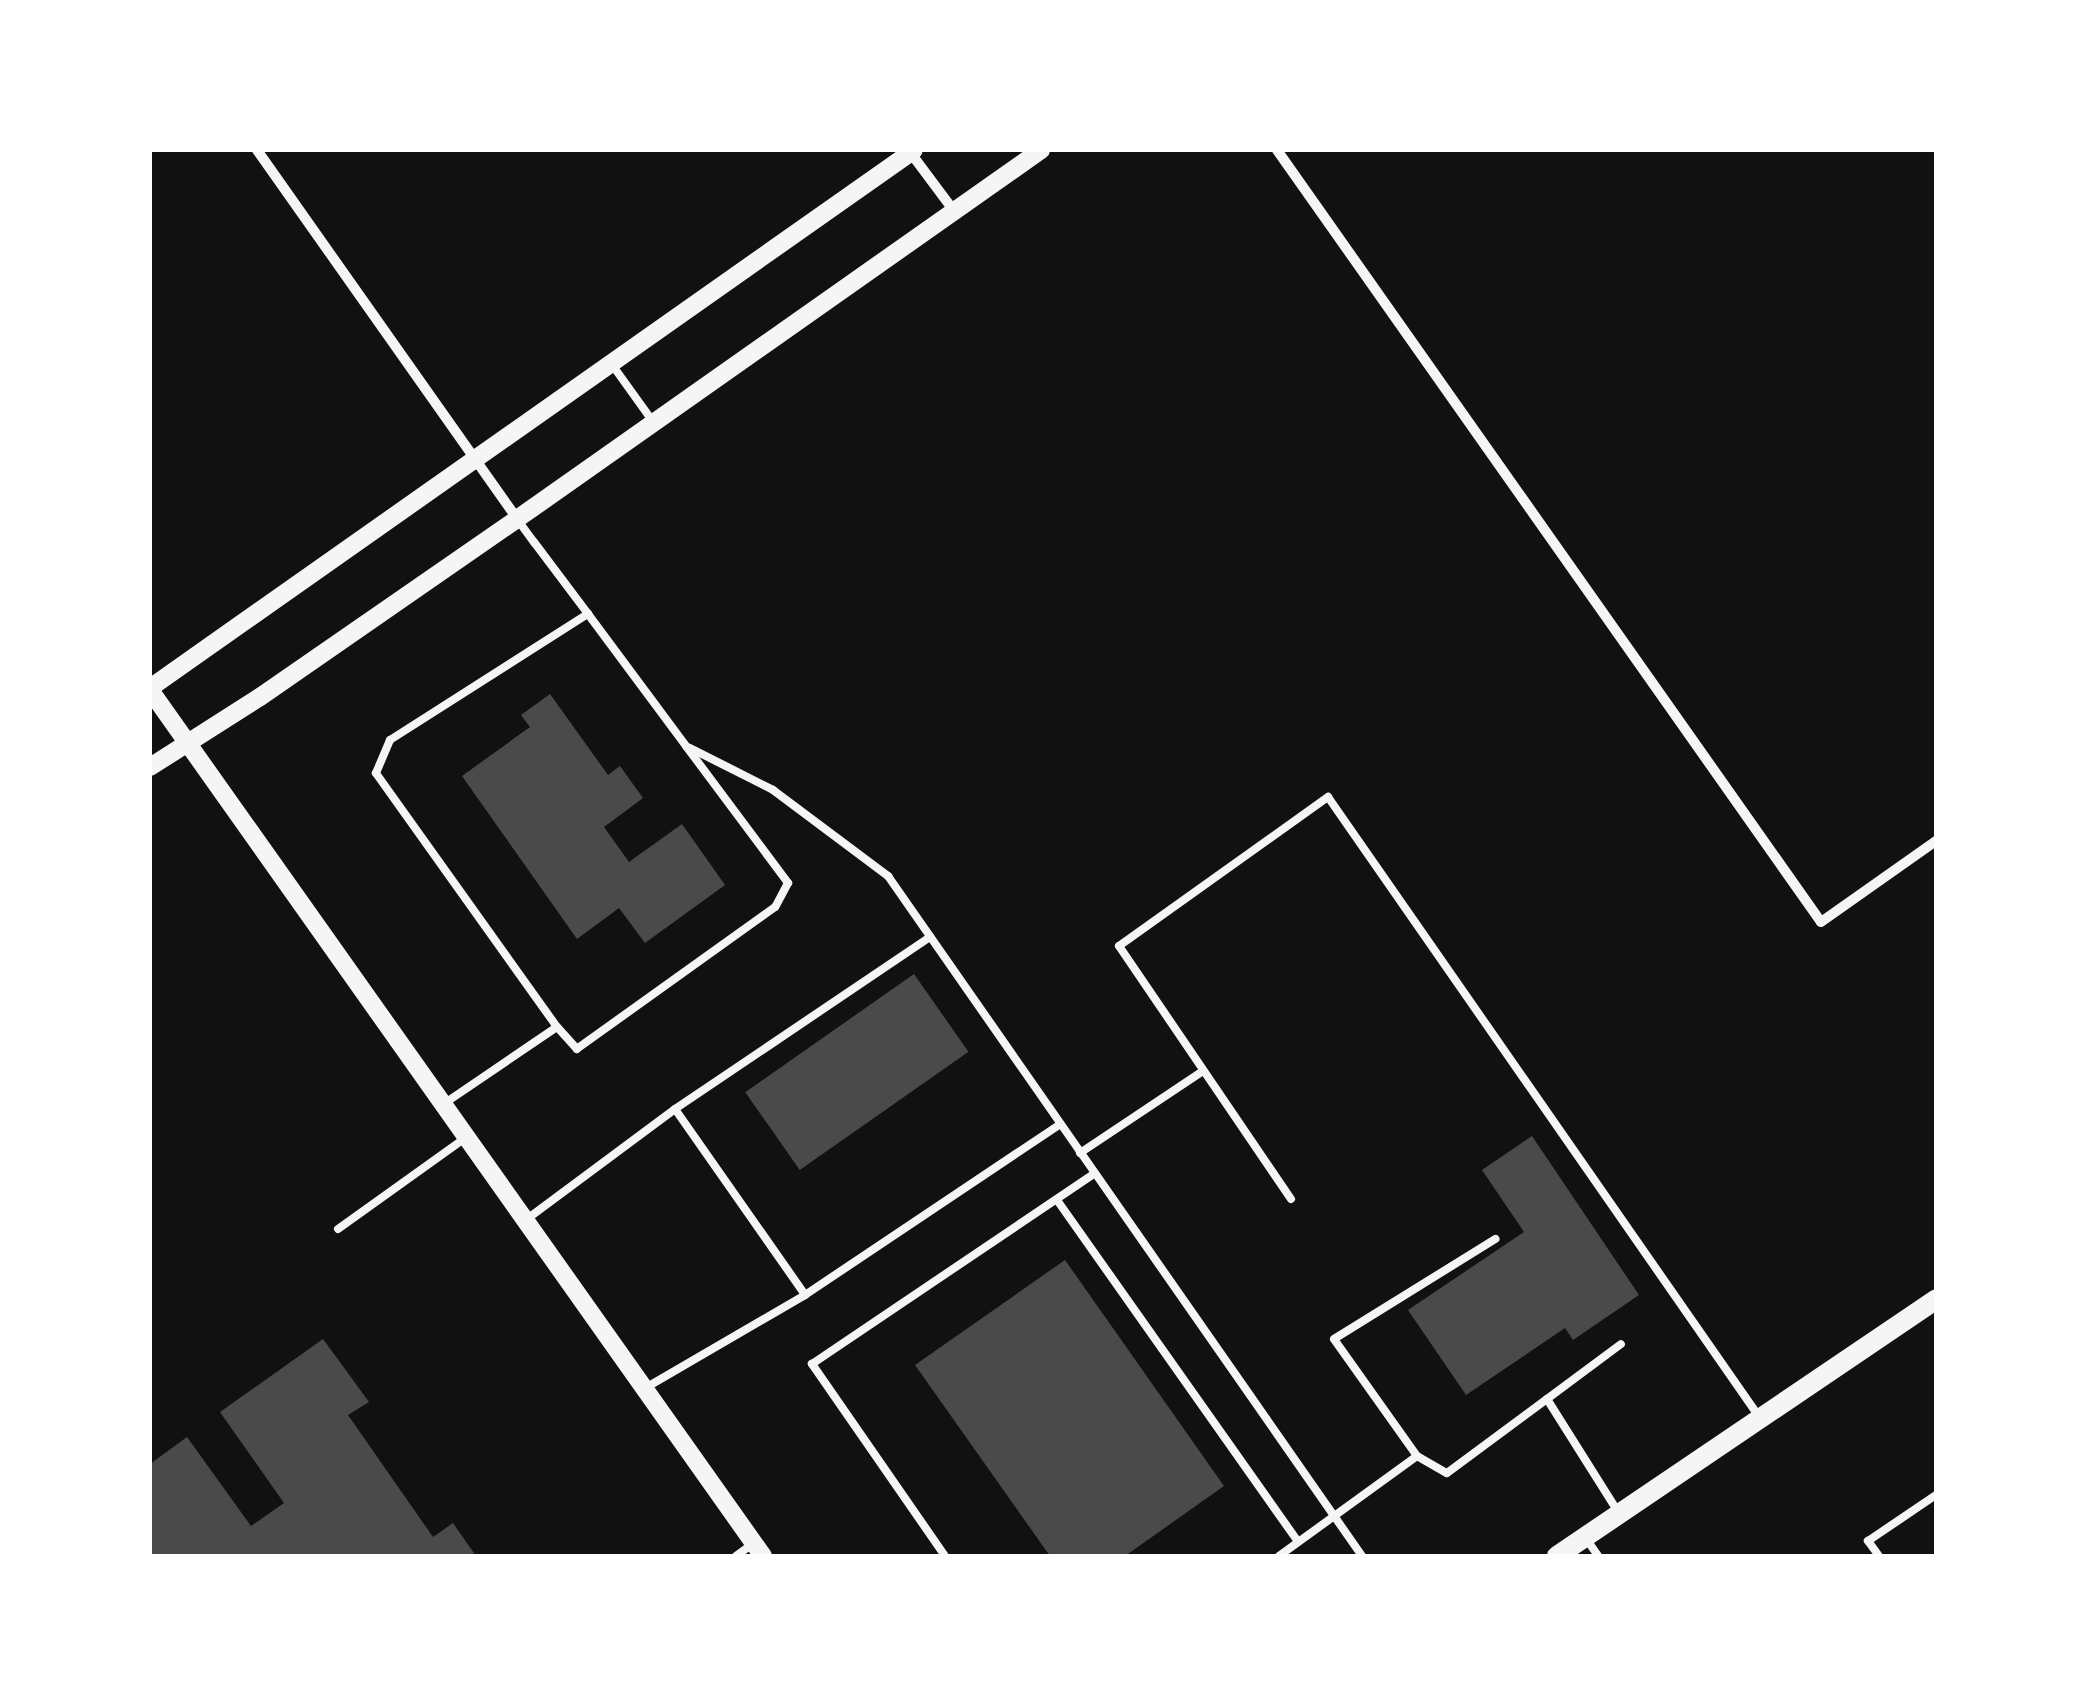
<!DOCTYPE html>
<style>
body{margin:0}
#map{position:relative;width:2086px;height:1706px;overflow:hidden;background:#111;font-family:"Noto Sans",sans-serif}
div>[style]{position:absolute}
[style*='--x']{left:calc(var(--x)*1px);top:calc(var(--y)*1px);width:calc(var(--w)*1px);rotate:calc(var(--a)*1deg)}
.building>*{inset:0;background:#4a4a4a;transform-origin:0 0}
.service>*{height:8px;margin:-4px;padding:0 4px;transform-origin:4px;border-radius:4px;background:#f5f5f5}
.minor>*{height:10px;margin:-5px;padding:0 5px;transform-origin:5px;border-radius:5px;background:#f5f5f5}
.tertiary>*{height:18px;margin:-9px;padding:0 9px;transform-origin:9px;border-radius:9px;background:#f5f5f5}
.secondary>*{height:20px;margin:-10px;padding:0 10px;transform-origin:10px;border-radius:10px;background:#f5f5f5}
span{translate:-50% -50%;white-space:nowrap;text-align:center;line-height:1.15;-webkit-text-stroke:10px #fff;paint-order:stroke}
.frame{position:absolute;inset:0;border:152px solid #fff;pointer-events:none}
</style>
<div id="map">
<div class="building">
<div style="clip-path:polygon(550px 694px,608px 775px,620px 766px,643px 798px,604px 827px,629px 862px,682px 824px,725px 885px,645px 943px,619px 908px,577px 939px,462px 776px,530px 727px,521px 715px)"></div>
<div style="left:914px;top:974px;width:95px;height:206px;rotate:55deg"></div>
<div style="clip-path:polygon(1532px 1136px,1639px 1295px,1573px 1340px,1565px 1328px,1466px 1395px,1408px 1310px,1524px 1232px,1482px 1170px)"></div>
<div style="clip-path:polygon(1065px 1260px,1224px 1486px,1125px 1556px,1050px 1556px,915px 1365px)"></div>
<div style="clip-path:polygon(323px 1339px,369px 1402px,348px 1415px,433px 1537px,453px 1523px,476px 1556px,150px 1556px,150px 1464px,187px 1437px,251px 1526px,284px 1503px,220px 1412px)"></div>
</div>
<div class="service">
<div style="--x:613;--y:366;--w:70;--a:54.3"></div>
<div style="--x:517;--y:519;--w:29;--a:54"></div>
<div style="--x:534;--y:542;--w:90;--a:53.1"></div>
<div style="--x:588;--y:614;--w:164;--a:53.4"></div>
<div style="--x:686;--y:746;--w:171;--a:53.3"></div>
<div style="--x:788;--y:883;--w:27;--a:118"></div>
<div style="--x:775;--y:907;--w:244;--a:144.4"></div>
<div style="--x:577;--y:1049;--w:30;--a:-132"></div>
<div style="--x:557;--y:1027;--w:312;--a:-125.5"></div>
<div style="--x:376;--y:773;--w:36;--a:-67"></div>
<div style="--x:390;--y:740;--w:235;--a:-32.5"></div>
<div style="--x:690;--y:748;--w:93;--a:26.8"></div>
<div style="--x:773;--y:790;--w:144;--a:36.8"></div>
<div style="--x:888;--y:876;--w:829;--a:55.12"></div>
<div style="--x:445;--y:1103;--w:135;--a:-34.2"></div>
<div style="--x:675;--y:1109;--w:227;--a:55"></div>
<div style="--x:1080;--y:1153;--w:148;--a:-33.7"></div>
<div style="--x:1291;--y:1199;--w:306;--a:-124.2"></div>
<div style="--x:1119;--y:946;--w:257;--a:-35.5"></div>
<div style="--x:1328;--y:797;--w:756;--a:55.18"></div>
<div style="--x:1057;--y:1200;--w:418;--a:54.8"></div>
<div style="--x:527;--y:1219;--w:184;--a:-36.6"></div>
<div style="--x:675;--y:1109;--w:308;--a:-34"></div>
<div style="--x:338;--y:1229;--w:156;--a:-35.6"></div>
<div style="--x:647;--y:1387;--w:183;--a:-30.2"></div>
<div style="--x:805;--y:1295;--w:307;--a:-33.8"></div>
<div style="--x:1547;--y:1399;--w:92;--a:-36.6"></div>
<div style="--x:1417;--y:1456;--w:34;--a:30"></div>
<div style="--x:1447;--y:1473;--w:124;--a:-36.5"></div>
<div style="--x:1547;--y:1399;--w:131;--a:57.8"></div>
<div style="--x:1587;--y:1540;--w:19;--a:55"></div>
<div style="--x:736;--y:1556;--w:22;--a:-36"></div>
<div style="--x:945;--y:1556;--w:234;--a:-124.7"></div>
<div style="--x:812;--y:1364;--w:340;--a:-34"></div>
<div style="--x:1279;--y:1556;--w:170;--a:-35.9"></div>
<div style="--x:1417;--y:1456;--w:143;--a:-125.4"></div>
<div style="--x:1334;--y:1339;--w:190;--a:-31.8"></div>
<div style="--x:1879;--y:1556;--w:19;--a:-126"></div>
<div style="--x:1868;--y:1541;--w:82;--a:-34.1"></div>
</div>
<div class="minor">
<div style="--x:257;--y:150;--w:451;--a:54.8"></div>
<div style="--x:1277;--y:150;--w:944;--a:54.83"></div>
<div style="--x:1821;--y:922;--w:141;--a:-35.2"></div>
<div style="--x:910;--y:152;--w:74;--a:53.3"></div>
</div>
<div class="tertiary">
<div style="--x:150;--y:688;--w:934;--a:-35.15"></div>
<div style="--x:150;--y:690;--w:1061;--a:54.71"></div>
<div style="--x:150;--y:767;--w:130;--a:-32.5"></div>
<div style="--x:260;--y:697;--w:313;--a:-34.7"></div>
<div style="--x:517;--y:519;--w:641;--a:-35.15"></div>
</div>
<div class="secondary">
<div style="--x:1557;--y:1556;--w:458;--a:-34.1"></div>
</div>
<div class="frame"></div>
</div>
